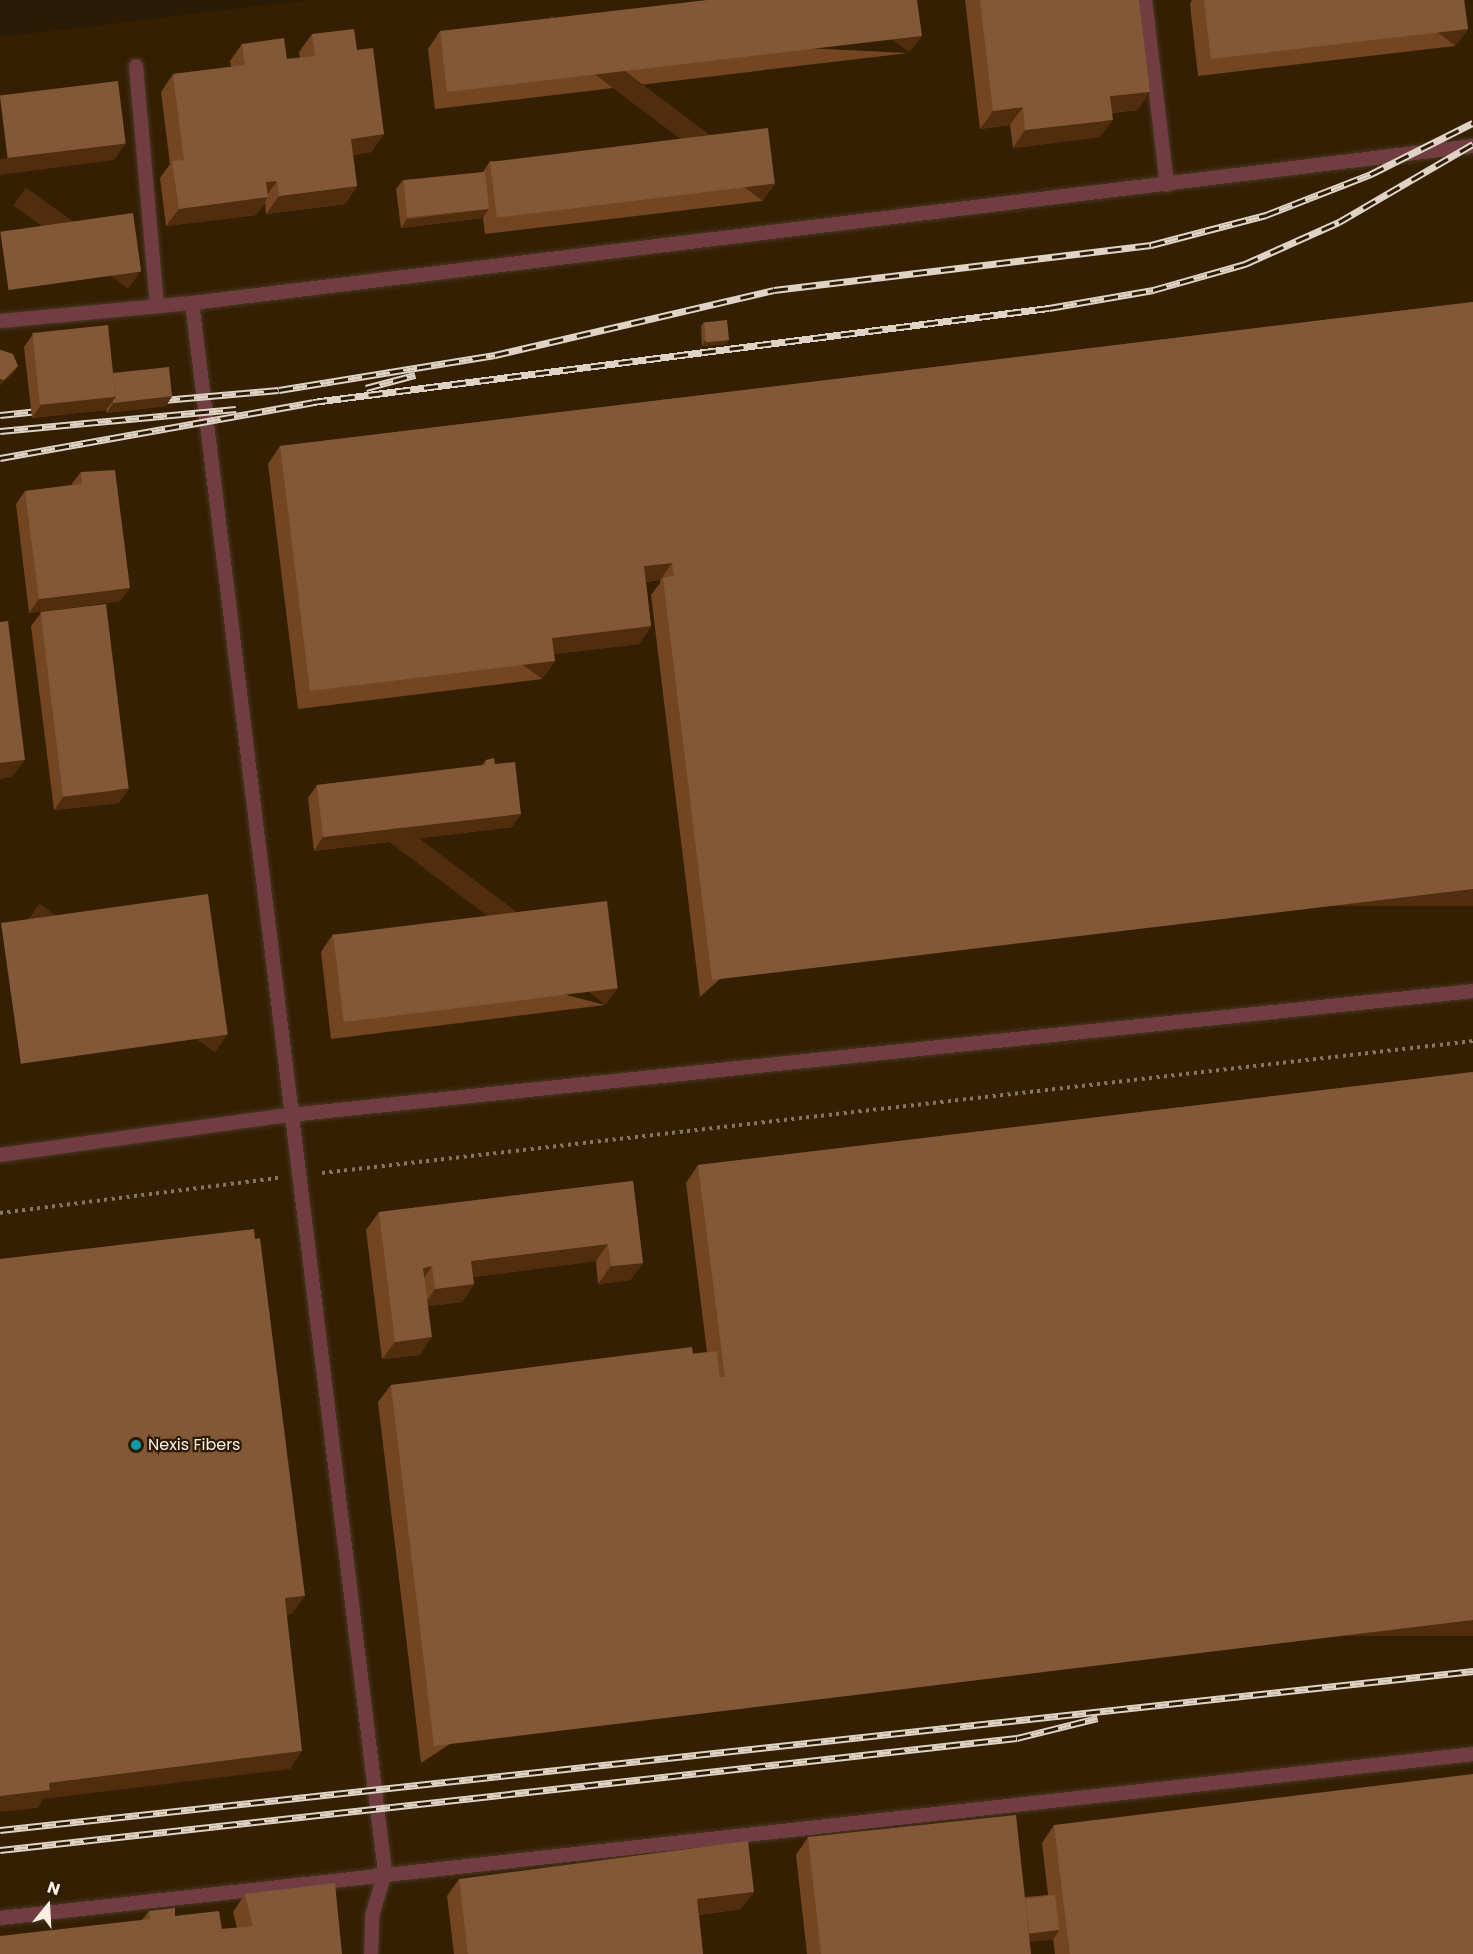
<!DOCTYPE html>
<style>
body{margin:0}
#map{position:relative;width:1473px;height:1954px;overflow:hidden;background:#2b1a04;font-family:Poppins,sans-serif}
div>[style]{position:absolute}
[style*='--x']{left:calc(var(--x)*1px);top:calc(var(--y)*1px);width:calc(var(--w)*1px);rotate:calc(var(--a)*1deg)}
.built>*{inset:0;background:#341f02}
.path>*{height:4px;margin-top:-2px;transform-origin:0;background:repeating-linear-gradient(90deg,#857664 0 3px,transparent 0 7.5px)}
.roads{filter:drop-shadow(0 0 2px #483823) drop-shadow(0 0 2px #483823)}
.lane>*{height:14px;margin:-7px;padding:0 7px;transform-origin:7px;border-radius:7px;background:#713c42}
.rail>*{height:7px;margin-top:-3.5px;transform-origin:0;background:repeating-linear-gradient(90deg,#2b1a04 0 14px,#dfd3c5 0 28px);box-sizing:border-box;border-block:2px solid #dfd3c5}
.wall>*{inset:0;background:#734621}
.shaded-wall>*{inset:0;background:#502d0d;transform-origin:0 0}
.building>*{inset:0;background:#825836;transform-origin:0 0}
.dots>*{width:16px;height:16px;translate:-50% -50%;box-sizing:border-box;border:3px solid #2b1a04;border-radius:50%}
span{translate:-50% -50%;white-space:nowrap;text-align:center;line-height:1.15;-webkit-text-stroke:4.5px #2b1a04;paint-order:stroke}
.poi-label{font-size:16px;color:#faeee1}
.left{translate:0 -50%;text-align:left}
.north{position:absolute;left:18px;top:1876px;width:60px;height:60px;-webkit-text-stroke:4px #2b1a04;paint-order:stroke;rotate:18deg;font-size:16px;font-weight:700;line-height:24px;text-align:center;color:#faeee1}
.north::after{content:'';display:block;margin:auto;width:21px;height:27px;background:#faeee1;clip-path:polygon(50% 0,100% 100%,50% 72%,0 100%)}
</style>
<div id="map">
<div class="built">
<div style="clip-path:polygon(308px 0,1473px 0,1473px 1954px,0 1954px,0 37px)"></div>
</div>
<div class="path">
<div style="--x:322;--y:1173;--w:1159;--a:-6.54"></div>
<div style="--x:0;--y:1213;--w:281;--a:-7.2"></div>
</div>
<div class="roads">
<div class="lane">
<div style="--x:1145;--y:0;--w:186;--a:83.2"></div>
<div style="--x:136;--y:66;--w:241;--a:85"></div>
<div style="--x:0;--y:321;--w:193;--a:-5.4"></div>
<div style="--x:0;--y:1155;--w:293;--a:-7.9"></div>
<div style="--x:290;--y:1115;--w:1189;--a:-5.98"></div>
<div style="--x:0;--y:1918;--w:1482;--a:-6.35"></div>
<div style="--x:371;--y:1954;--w:38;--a:-88"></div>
<div style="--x:372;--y:1916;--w:46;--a:-73.5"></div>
<div style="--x:385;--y:1872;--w:1581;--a:-97.01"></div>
<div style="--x:192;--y:303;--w:1291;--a:-6.99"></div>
</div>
</div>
<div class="rail">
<div style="--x:366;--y:388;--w:51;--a:-14.9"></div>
<div style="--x:152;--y:401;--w:127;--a:-5"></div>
<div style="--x:279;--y:390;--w:219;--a:-9.2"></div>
<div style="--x:495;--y:355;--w:286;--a:-13.1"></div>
<div style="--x:774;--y:290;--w:380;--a:-6.8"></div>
<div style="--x:1151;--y:245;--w:119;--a:-14.6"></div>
<div style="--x:1266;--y:215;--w:113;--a:-21.3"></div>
<div style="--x:1371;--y:174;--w:114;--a:-26.6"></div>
<div style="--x:0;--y:415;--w:48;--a:-5.9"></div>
<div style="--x:0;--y:431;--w:237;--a:-5.3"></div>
<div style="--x:0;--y:458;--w:318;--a:-10.1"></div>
<div style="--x:313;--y:402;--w:742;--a:-7.28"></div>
<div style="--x:1049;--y:308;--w:106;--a:-9.8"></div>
<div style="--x:1153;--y:290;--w:96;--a:-15.8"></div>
<div style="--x:1245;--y:264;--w:103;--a:-24.1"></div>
<div style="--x:1339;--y:222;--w:155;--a:-30.2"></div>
<div style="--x:0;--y:1830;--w:1482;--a:-6.16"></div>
<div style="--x:0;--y:1850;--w:1023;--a:-6.28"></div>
<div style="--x:1017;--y:1738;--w:83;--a:-13.9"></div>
</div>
<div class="wall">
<div style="clip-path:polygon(965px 0,1139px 0,1138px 110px,1112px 113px,1100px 137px,1013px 148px,1010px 125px,980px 129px)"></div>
<div style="clip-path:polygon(1192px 0,1464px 0,1468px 29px,1455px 46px,1198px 76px,1190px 4px)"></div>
<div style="clip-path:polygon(440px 31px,909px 53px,435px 109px,428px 49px)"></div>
<div style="clip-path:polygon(312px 34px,357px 50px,384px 134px,371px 152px,353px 155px,357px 186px,345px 204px,266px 214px,265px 202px,256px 215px,166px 226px,160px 178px,170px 164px,161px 92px,173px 74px,231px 67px,230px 61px,242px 44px,287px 59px,300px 58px,299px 52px)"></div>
<div style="clip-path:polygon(490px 161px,775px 184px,762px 201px,485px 234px,483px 218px,401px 228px,396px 189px,403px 180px,483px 172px)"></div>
<div style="clip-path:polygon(1473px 302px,700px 997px,651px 595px,660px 583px,660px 580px,646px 582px,651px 626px,639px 644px,554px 654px,555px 661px,542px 679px,298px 709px,268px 464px,280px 446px)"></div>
<div style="clip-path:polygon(704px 322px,729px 340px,726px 344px,702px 346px,701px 326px)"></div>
<div style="clip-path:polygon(33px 334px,113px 373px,172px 396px,166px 406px,107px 413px,106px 410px,32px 418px,24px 347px)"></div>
<div style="clip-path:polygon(81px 472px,120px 601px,29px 613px,16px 504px,25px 491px,71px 485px)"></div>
<div style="clip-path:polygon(41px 613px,119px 803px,54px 810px,31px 626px)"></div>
<div style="clip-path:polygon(486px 760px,495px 764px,512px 827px,314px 851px,308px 798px,317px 785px,482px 765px)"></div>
<div style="clip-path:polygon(333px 934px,605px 1005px,331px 1039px,321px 952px)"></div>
<div style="clip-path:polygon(1473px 1072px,421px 1763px,378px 1402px,391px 1385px,707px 1352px,686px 1183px,698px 1165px)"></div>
<div style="clip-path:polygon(633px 1181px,643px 1263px,630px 1280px,598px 1284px,596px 1261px,473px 1277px,474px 1284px,462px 1302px,428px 1306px,420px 1355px,382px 1359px,366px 1230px,379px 1212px)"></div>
<div style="clip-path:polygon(1054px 1825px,1473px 1954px,1055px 1954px,1053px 1939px,1029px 1942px,1031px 1954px,807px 1954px,796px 1855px,808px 1837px,1025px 1897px,1048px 1895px,1042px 1843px)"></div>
<div style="clip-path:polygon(459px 1879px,741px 1909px,699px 1915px,703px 1954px,454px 1954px,447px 1896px)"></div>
<div style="clip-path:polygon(245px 1894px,342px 1954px,142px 1920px,149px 1911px,175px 1916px,222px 1929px,237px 1928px,233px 1912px)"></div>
</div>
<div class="shaded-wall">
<div style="left:1468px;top:29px;width:21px;height:259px;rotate:127deg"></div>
<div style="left:922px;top:36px;width:21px;height:478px;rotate:127deg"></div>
<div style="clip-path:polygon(1150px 92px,1138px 110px,1097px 114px,1110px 96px)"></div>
<div style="clip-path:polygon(1023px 107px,1010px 125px,980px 129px,993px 111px)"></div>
<div style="clip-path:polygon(1113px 120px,1100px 137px,1013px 148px,1025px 130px)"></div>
<div style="clip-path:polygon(384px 134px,371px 152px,339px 157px,351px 139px)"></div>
<div style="clip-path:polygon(126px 143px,114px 160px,0 175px,0 159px)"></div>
<div style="clip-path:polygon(277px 181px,265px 198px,268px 197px,256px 215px,166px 226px,179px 209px,266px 182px)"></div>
<div style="left:775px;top:184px;width:21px;height:280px;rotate:127deg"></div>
<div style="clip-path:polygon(357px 186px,345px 204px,266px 214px,279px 196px)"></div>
<div style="clip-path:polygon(489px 209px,483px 218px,401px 228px,407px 219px)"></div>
<div style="left:141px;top:271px;width:22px;height:142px;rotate:126deg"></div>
<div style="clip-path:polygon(729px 340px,726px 344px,702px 346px,705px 341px)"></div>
<div style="clip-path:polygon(18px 366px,15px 371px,1px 385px,0 385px,0 379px)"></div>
<div style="clip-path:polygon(172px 396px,166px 406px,107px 413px,113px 403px)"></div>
<div style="clip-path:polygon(116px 397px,106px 410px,32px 418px,41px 405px)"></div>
<div style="clip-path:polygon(672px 563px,660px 580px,632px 583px,644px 566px)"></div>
<div style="clip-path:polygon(130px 588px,120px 601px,29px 613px,39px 599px)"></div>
<div style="clip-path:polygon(651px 626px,639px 644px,539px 656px,552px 638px)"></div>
<div style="left:555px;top:661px;width:22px;height:247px;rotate:126deg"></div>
<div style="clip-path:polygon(25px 760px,12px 777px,0 779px,0 763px)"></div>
<div style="clip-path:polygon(129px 789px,119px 803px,54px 810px,64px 796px)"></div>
<div style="clip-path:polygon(521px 814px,512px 827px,314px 851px,323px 837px)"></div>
<div style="left:1473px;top:889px;width:17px;height:766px;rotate:90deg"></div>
<div style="left:618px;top:988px;width:21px;height:276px;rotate:127deg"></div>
<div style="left:227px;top:1035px;width:21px;height:229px;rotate:125deg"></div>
<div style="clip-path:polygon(608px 1244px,596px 1261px,459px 1279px,471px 1261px)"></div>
<div style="clip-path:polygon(643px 1263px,630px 1280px,598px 1284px,611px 1266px)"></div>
<div style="clip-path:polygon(432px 1266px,420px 1284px,423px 1268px)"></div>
<div style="clip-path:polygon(474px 1284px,462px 1302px,423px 1307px,435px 1289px)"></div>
<div style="clip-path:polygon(432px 1337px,420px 1355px,382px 1359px,395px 1342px)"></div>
<div style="clip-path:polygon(305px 1596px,292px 1614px,273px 1616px,285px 1598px)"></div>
<div style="left:1473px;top:1620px;width:16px;height:1047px;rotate:90deg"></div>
<div style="clip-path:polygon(302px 1751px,290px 1769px,43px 1799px,38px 1808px,0 1812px,0 1796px,49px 1783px)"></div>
<div style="clip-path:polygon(754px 1892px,741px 1909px,684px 1917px,697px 1899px)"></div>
<div style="clip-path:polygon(1059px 1930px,1053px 1940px,1016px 1943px,1022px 1934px)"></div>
</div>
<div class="building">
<div style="clip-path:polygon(707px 0,917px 0,922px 36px,447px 92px,440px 31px)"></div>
<div style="clip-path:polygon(980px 0,1139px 0,1150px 92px,1110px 96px,1113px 120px,1025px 130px,1023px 107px,993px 111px)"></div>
<div style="clip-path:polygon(1204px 0,1464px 0,1468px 29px,1211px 59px)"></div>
<div style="clip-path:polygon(354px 29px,357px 50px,373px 48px,384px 134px,351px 139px,357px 186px,279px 196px,277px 181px,266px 182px,268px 197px,179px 209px,172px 161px,184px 160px,173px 74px,245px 65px,242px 44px,284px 38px,287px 59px,315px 56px,312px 34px)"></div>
<div style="left:118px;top:81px;width:63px;height:119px;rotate:83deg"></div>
<div style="left:768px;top:128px;width:56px;height:280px;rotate:83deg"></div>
<div style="left:485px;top:172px;width:37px;height:82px;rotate:84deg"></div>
<div style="left:133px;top:213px;width:59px;height:134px;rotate:82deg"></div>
<div style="clip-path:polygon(1473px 302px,1473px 889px,712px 980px,663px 578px,674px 576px,672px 563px,644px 566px,651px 626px,552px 638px,555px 661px,310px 691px,280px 446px)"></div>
<div style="left:727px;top:320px;width:20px;height:23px;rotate:84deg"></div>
<div style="left:108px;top:325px;width:72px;height:76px;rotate:84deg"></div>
<div style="clip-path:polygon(0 350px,1px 350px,13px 354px,18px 366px,4px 380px,0 379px)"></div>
<div style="clip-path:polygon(169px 367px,172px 396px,113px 403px,113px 401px,116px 397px,113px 373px)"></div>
<div style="clip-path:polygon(115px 470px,130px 588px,39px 599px,25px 491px,82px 484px,81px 472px)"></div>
<div style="left:106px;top:604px;width:186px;height:66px;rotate:83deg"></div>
<div style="clip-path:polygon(8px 621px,25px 760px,0 763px,0 622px)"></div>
<div style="clip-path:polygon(494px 758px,495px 764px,515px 762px,521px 814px,323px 837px,317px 785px,486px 765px,486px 760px)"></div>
<div style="left:208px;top:894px;width:142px;height:209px;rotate:82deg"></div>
<div style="left:607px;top:901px;width:88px;height:276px;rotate:83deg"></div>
<div style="clip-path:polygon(1473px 1072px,1473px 1620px,434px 1746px,391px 1385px,692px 1347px,693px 1354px,717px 1351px,720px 1377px,725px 1377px,698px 1165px)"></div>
<div style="clip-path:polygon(633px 1181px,643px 1263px,611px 1266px,608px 1244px,471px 1261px,474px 1284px,435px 1289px,432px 1266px,423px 1268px,432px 1337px,395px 1342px,379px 1212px)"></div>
<div style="clip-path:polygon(254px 1229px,255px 1239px,260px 1238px,305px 1596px,285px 1598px,302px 1751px,49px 1783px,50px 1790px,0 1796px,0 1259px)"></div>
<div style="clip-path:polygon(1473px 1774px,1473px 1954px,1070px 1954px,1054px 1825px)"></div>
<div style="clip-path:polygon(1016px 1815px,1031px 1954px,821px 1954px,808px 1837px)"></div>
<div style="clip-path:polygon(748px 1841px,754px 1892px,697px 1899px,703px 1954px,468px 1954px,459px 1879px)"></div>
<div style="clip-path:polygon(335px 1883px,342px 1954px,0 1954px,0 1936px,150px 1919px,149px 1911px,175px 1908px,175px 1916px,219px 1911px,222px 1929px,253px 1926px,245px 1894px)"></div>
<div style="left:1055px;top:1895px;width:35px;height:30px;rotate:83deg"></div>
</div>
<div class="dots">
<div style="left:136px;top:1445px;background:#0f9aa8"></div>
</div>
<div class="poi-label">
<span class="left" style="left:148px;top:1445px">Nexis Fibers</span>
</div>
<div class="north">N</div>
</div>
